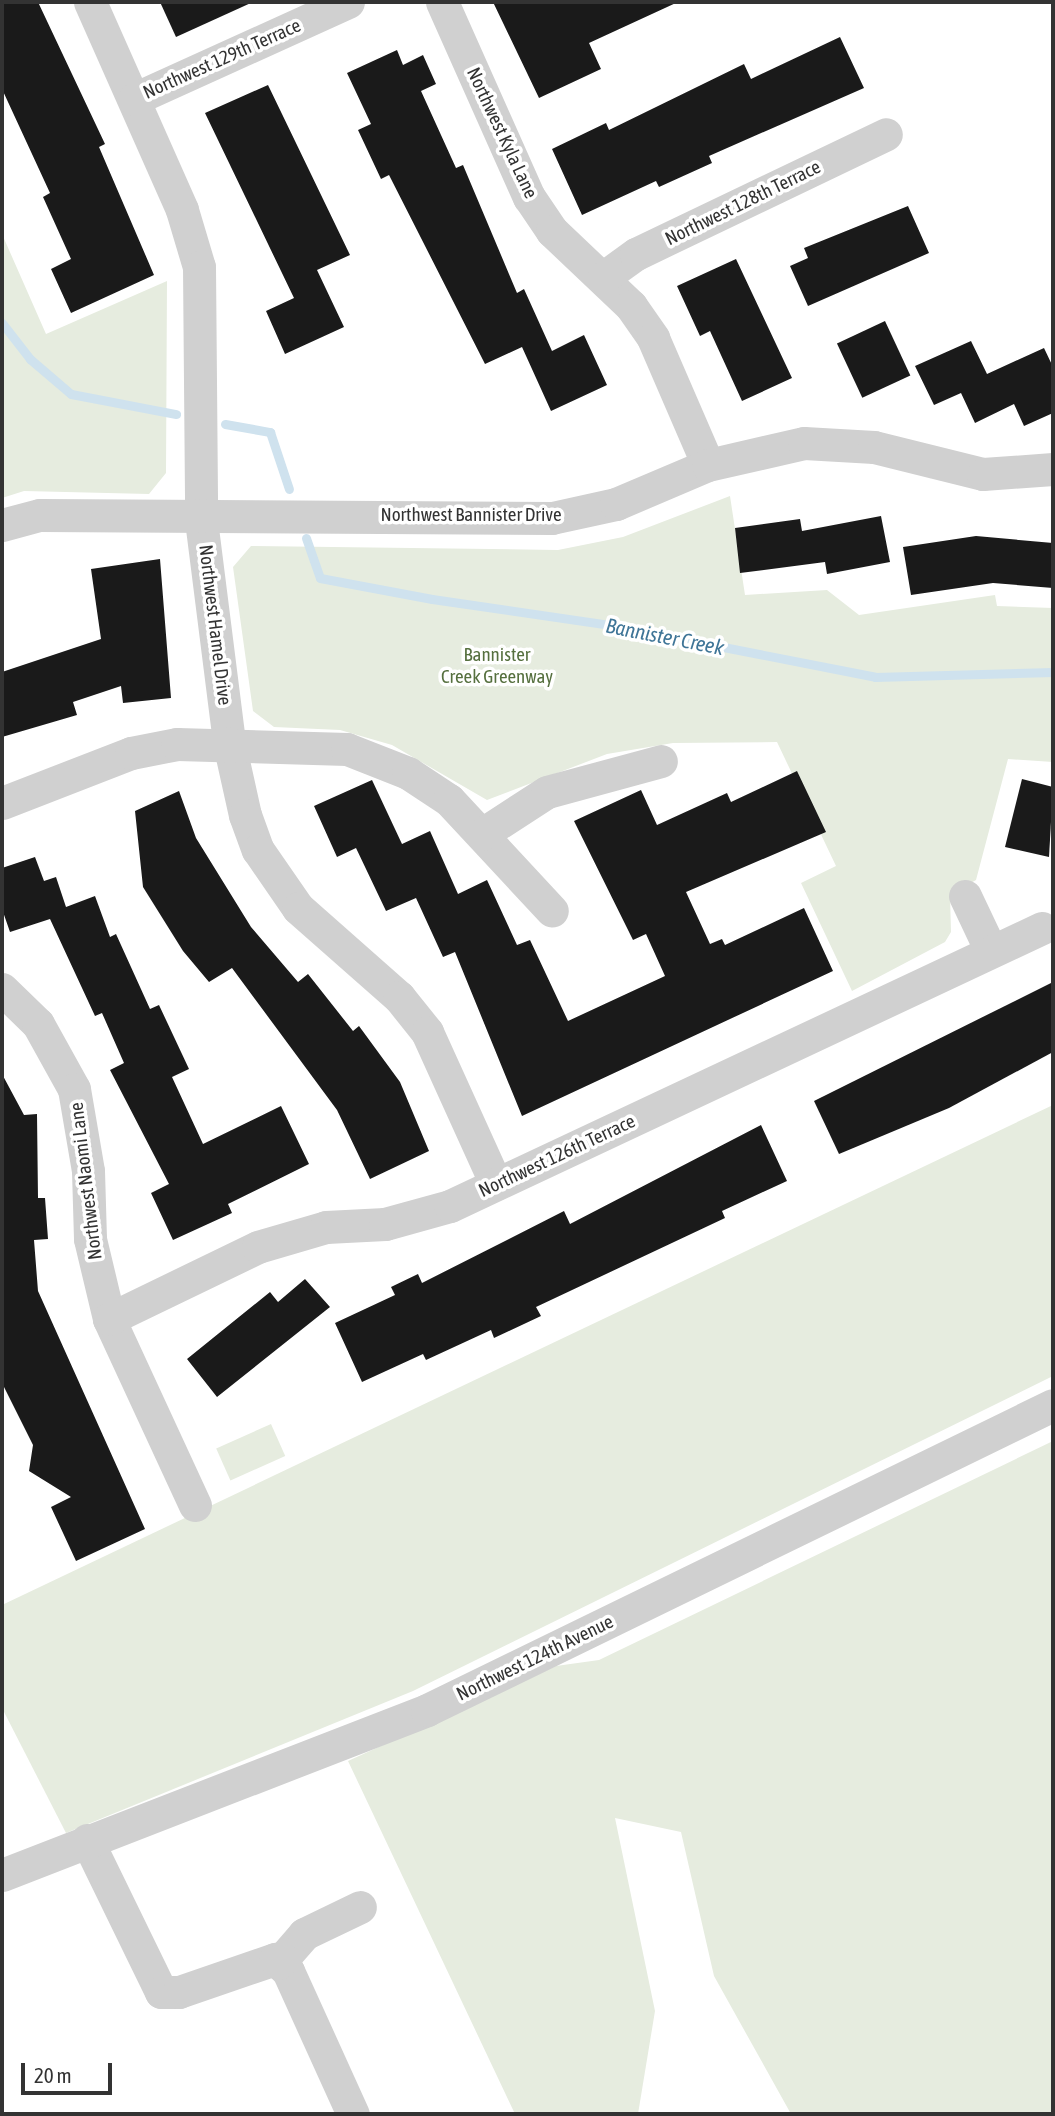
<!DOCTYPE html>
<style>
body{margin:0}
#map{position:relative;width:1055px;height:2116px;overflow:hidden;background:#fff;font-family:"Asap Condensed",sans-serif}
div>[style]{position:absolute}
[style*='--x']{left:calc(var(--x)*1px);top:calc(var(--y)*1px);width:calc(var(--w)*1px);rotate:calc(var(--a)*1deg)}
.green>*{inset:0;background:#e6ecdf;transform-origin:0 0}
.stream>*{height:9px;margin:-4.5px;padding:0 4.5px;transform-origin:4.5px;border-radius:4.5px;background:#cfe2ee}
.building>*{inset:0;background:#1a1a1a;transform-origin:0 0}
.minor>*{height:33px;margin:-16.5px;padding:0 16.5px;transform-origin:16.5px;border-radius:16.5px;background:#d0d0d0}
span{translate:-50% -50%;white-space:nowrap;text-align:center;line-height:1.15;-webkit-text-stroke:7px #fff;paint-order:stroke}
.street-label{font-size:19px;color:#333}
.park-label{font-size:19px;color:#56703f}
.water-label{font-size:21px;color:#3f7597;font-style:italic}
.frame{position:absolute;inset:0;border:4px solid #333;pointer-events:none}
.scale{position:absolute;left:21px;top:2063px;width:91px;height:32px;box-sizing:border-box;border:4px solid #333;border-top:0;padding-left:9px;font-size:21px;line-height:24px;white-space:nowrap;color:#333;-webkit-text-stroke:5px #fff;paint-order:stroke}
</style>
<div id="map">
<div class="green">
<div style="clip-path:polygon(2px 234px,46px 334px,167px 281px,166px 473px,149px 494px,24px 491px,2px 498px)"></div>
<div style="clip-path:polygon(730px 496px,745px 595px,827px 590px,859px 615px,995px 595px,997px 606px,1053px 608px,1053px 762px,1008px 759px,976px 880px,950px 895px,951px 932px,945px 942px,852px 991px,801px 883px,836px 866px,777px 742px,673px 743px,607px 754px,487px 800px,392px 745px,340px 730px,274px 727px,253px 711px,233px 567px,251px 546px,558px 550px,623px 537px)"></div>
<div style="clip-path:polygon(1053px 1105px,1053px 1376px,413px 1691px,66px 1833px,2px 1708px,2px 1605px)"></div>
<div style="left:271px;top:1424px;width:35px;height:60px;rotate:66deg"></div>
<div style="clip-path:polygon(1053px 1441px,1053px 2114px,791px 2114px,714px 1976px,681px 1832px,615px 1818px,655px 2011px,638px 2114px,515px 2114px,348px 1761px,556px 1666px,599px 1660px)"></div>
</div>
<div class="stream">
<div style="--x:2;--y:323;--w:46;--a:52.1"></div>
<div style="--x:30;--y:359;--w:54;--a:40.5"></div>
<div style="--x:71;--y:394;--w:107;--a:10.8"></div>
<div style="--x:225;--y:424;--w:46;--a:10.1"></div>
<div style="--x:270;--y:432;--w:60;--a:71.6"></div>
<div style="--x:306;--y:538;--w:42;--a:70.7"></div>
<div style="--x:320;--y:578;--w:114;--a:10.6"></div>
<div style="--x:432;--y:599;--w:181;--a:8.3"></div>
<div style="--x:611;--y:625;--w:269;--a:11.1"></div>
<div style="--x:875;--y:677;--w:178;--a:-1.6"></div>
</div>
<div class="building">
<div style="clip-path:polygon(2px 2px,38px 2px,105px 144px,99px 147px,154px 275px,71px 313px,51px 269px,71px 259px,43px 197px,50px 193px,2px 89px)"></div>
<div style="clip-path:polygon(160px 2px,253px 2px,176px 37px)"></div>
<div style="clip-path:polygon(493px 2px,678px 2px,589px 43px,601px 69px,539px 98px)"></div>
<div style="clip-path:polygon(840px 37px,864px 88px,709px 156px,712px 163px,659px 187px,656px 181px,582px 215px,552px 149px,606px 123px,609px 130px,744px 64px,751px 79px)"></div>
<div style="clip-path:polygon(397px 50px,403px 65px,423px 55px,436px 84px,421px 91px,456px 168px,463px 165px,517px 293px,524px 289px,552px 351px,584px 335px,607px 385px,551px 411px,522px 347px,485px 364px,389px 175px,381px 179px,358px 130px,371px 124px,347px 73px)"></div>
<div style="clip-path:polygon(268px 85px,350px 255px,317px 270px,344px 327px,285px 354px,266px 311px,294px 298px,205px 113px)"></div>
<div style="clip-path:polygon(908px 206px,929px 253px,808px 306px,790px 266px,808px 258px,804px 248px)"></div>
<div style="clip-path:polygon(736px 259px,792px 378px,742px 401px,710px 331px,700px 336px,677px 286px)"></div>
<div style="left:885px;top:321px;width:60px;height:53px;rotate:65deg"></div>
<div style="clip-path:polygon(971px 341px,987px 374px,1044px 348px,1053px 367px,1053px 413px,1024px 426px,1014px 404px,975px 423px,961px 393px,934px 405px,915px 366px)"></div>
<div style="clip-path:polygon(881px 516px,890px 562px,827px 574px,825px 562px,740px 573px,735px 528px,800px 519px,802px 531px)"></div>
<div style="clip-path:polygon(976px 536px,1053px 543px,1053px 588px,993px 583px,911px 595px,903px 547px)"></div>
<div style="clip-path:polygon(160px 559px,171px 698px,123px 703px,121px 686px,73px 702px,77px 715px,2px 737px,2px 672px,101px 639px,91px 569px)"></div>
<div style="clip-path:polygon(797px 771px,826px 832px,686px 892px,710px 944px,722px 939px,725px 945px,804px 908px,833px 971px,522px 1116px,455px 952px,443px 957px,416px 898px,386px 911px,356px 848px,337px 857px,314px 806px,372px 780px,402px 844px,430px 831px,458px 894px,487px 880px,517px 945px,530px 940px,568px 1021px,665px 976px,646px 934px,633px 940px,574px 821px,641px 790px,657px 825px,727px 793px,731px 802px)"></div>
<div style="clip-path:polygon(1022px 779px,1053px 787px,1049px 857px,1005px 847px)"></div>
<div style="clip-path:polygon(179px 791px,196px 838px,251px 927px,298px 982px,308px 974px,353px 1031px,359px 1026px,400px 1082px,429px 1151px,370px 1179px,337px 1110px,232px 968px,209px 982px,183px 951px,143px 887px,135px 811px)"></div>
<div style="clip-path:polygon(35px 857px,44px 881px,56px 877px,66px 907px,95px 896px,110px 937px,116px 934px,150px 1009px,159px 1005px,189px 1069px,172px 1077px,203px 1144px,281px 1106px,309px 1164px,228px 1204px,232px 1213px,173px 1240px,151px 1193px,169px 1184px,110px 1070px,124px 1063px,102px 1013px,95px 1016px,50px 919px,10px 932px,2px 909px,2px 868px)"></div>
<div style="clip-path:polygon(1053px 982px,1053px 1052px,949px 1108px,839px 1154px,814px 1101px)"></div>
<div style="clip-path:polygon(2px 1074px,24px 1115px,37px 1114px,38px 1198px,45px 1198px,48px 1239px,34px 1240px,38px 1291px,145px 1529px,76px 1561px,51px 1507px,71px 1497px,29px 1471px,33px 1445px,2px 1383px)"></div>
<div style="clip-path:polygon(761px 1125px,787px 1181px,722px 1211px,725px 1218px,536px 1307px,541px 1316px,494px 1338px,491px 1330px,426px 1360px,423px 1354px,362px 1382px,335px 1323px,395px 1295px,391px 1287px,418px 1274px,422px 1283px,564px 1211px,570px 1224px)"></div>
<div style="clip-path:polygon(305px 1279px,330px 1307px,217px 1397px,187px 1359px,270px 1292px,278px 1302px)"></div>
</div>
<div class="minor">
<div style="--x:90;--y:2;--w:227;--a:66.1"></div>
<div style="--x:182;--y:210;--w:59;--a:73.4"></div>
<div style="--x:199;--y:267;--w:253;--a:89.5"></div>
<div style="--x:201;--y:520;--w:225;--a:82.8"></div>
<div style="--x:229;--y:743;--w:74;--a:77.5"></div>
<div style="--x:245;--y:815;--w:37;--a:70"></div>
<div style="--x:258;--y:850;--w:70;--a:55.4"></div>
<div style="--x:298;--y:908;--w:135;--a:41.4"></div>
<div style="--x:399;--y:997;--w:45;--a:51.3"></div>
<div style="--x:427;--y:1032;--w:167;--a:65.6"></div>
<div style="--x:442;--y:2;--w:214;--a:66"></div>
<div style="--x:529;--y:197;--w:41;--a:55.9"></div>
<div style="--x:552;--y:231;--w:109;--a:43.5"></div>
<div style="--x:631;--y:306;--w:39;--a:55"></div>
<div style="--x:653;--y:338;--w:138;--a:66.6"></div>
<div style="--x:134;--y:99;--w:235;--a:-24.4"></div>
<div style="--x:604;--y:277;--w:39;--a:-36"></div>
<div style="--x:636;--y:254;--w:277;--a:-25.6"></div>
<div style="--x:2;--y:525;--w:39;--a:-15"></div>
<div style="--x:40;--y:515;--w:512;--a:0.34"></div>
<div style="--x:552;--y:518;--w:66;--a:-12.3"></div>
<div style="--x:616;--y:504;--w:100;--a:-23"></div>
<div style="--x:708;--y:465;--w:98;--a:-12.9"></div>
<div style="--x:804;--y:443;--w:70;--a:3.3"></div>
<div style="--x:874;--y:447;--w:112;--a:13.9"></div>
<div style="--x:983;--y:474;--w:70;--a:-4.1"></div>
<div style="--x:2;--y:803;--w:138;--a:-21.2"></div>
<div style="--x:131;--y:753;--w:47;--a:-11.1"></div>
<div style="--x:177;--y:744;--w:170;--a:1.7"></div>
<div style="--x:347;--y:749;--w:66;--a:21.5"></div>
<div style="--x:408;--y:773;--w:49;--a:33.4"></div>
<div style="--x:449;--y:800;--w:151;--a:47.1"></div>
<div style="--x:482;--y:834;--w:77;--a:-32.9"></div>
<div style="--x:547;--y:792;--w:118;--a:-15.2"></div>
<div style="--x:965;--y:896;--w:61;--a:64.7"></div>
<div style="--x:2;--y:989;--w:50;--a:44.2"></div>
<div style="--x:38;--y:1024;--w:74;--a:61"></div>
<div style="--x:74;--y:1089;--w:83;--a:80.3"></div>
<div style="--x:88;--y:1171;--w:68;--a:88.3"></div>
<div style="--x:90;--y:1239;--w:82;--a:76.6"></div>
<div style="--x:109;--y:1319;--w:205;--a:65.2"></div>
<div style="--x:109;--y:1319;--w:165;--a:-25.8"></div>
<div style="--x:258;--y:1247;--w:71;--a:-16.4"></div>
<div style="--x:326;--y:1227;--w:59;--a:-2.9"></div>
<div style="--x:385;--y:1224;--w:67;--a:-15.5"></div>
<div style="--x:450;--y:1206;--w:654;--a:-25.15"></div>
<div style="--x:87;--y:1840;--w:169;--a:64"></div>
<div style="--x:161;--y:1992;--w:18;--a:0"></div>
<div style="--x:179;--y:1992;--w:102;--a:-19"></div>
<div style="--x:275;--y:1959;--w:18;--a:43"></div>
<div style="--x:288;--y:1971;--w:157;--a:65.6"></div>
<div style="--x:2;--y:1875;--w:456;--a:-21.2"></div>
<div style="--x:427;--y:1710;--w:696;--a:-25.98"></div>
<div style="--x:279;--y:1963;--w:38;--a:-49"></div>
<div style="--x:304;--y:1934;--w:62;--a:-25.7"></div>
</div>
<div class="street-label">
<span style="left:222px;top:59px;rotate:-24deg">Northwest 129th Terrace</span>
<span style="left:502px;top:133px;rotate:65deg">Northwest Kyla Lane</span>
<span style="left:743px;top:203px;rotate:-26deg">Northwest 128th Terrace</span>
<span style="left:471px;top:515px">Northwest Bannister Drive</span>
<span style="left:215px;top:625px;rotate:83deg">Northwest Hamel Drive</span>
<span style="left:557px;top:1156px;rotate:-25deg">Northwest 126th Terrace</span>
<span style="left:86px;top:1181px;rotate:-97deg">Northwest Naomi Lane</span>
<span style="left:535px;top:1658px;rotate:-26deg">Northwest 124th Avenue</span>
</div>
<div class="park-label">
<span style="left:497px;top:666px">Bannister<br>Creek Greenway</span>
</div>
<div class="water-label">
<span style="left:665px;top:636px;rotate:11deg">Bannister Creek</span>
</div>
<div class="frame"></div>
<div class="scale">20 m</div>
</div>
